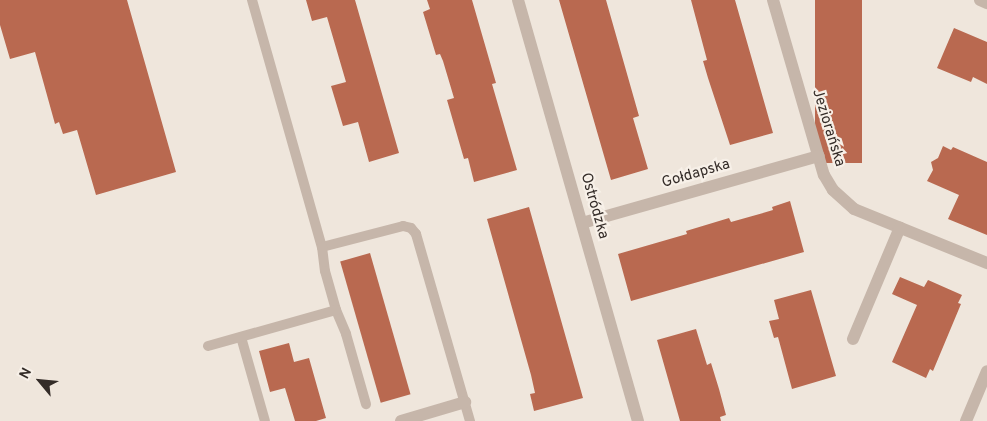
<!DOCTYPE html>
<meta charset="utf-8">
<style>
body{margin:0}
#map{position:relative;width:987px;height:421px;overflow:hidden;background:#efe6dc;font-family:Overpass,sans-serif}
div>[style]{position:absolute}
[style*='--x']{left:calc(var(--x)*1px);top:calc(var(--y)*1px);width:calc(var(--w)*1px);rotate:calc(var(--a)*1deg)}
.building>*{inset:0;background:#b96950;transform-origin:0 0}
.lane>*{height:10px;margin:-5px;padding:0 5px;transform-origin:5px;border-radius:5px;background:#c6b6aa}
.street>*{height:12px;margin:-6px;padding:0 6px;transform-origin:6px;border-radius:6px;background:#c6b6aa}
span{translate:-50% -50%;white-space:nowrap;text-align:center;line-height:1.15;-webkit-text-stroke:4.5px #f7f0e8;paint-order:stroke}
.street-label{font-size:15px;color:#342c28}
.north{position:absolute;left:15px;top:356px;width:50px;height:50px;-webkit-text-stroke:4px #f7f0e8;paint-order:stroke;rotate:298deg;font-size:14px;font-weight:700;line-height:20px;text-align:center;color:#342c28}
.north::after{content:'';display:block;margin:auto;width:18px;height:22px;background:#342c28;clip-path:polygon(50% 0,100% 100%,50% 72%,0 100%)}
</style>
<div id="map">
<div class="building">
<div style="clip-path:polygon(0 0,127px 0,176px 172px,96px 195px,77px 130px,63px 134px,59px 122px,55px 124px,35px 52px,10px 59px,0 25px)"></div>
<div style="clip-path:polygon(306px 0,355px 0,399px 153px,369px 162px,358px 122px,343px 126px,331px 86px,346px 82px,327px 17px,312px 21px)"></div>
<div style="clip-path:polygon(427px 0,472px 0,496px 83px,492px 84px,517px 170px,474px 182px,468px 158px,464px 159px,447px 100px,454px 98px,443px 61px,440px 54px,436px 55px,423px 12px,430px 9px)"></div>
<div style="clip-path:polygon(559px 0,606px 0,639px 116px,633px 118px,648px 169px,611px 180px)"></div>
<div style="clip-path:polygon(691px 0,735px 0,773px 133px,730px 145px,708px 78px,703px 61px,707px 60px)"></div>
<div style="left:815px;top:0;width:47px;height:163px"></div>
<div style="clip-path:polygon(954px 28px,987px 42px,987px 84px,973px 77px,971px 82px,937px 68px)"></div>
<div style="clip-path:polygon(943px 146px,951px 150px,953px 147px,987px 162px,987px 235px,948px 219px,959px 195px,927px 181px,933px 170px,931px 162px,938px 158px)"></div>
<div style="clip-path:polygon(790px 201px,804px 252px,631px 301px,618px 254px,687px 234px,686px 231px,729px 218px,731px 222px,756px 215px,773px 210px,772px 207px)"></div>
<div style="clip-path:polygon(529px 207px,583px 398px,534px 411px,530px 394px,535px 393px,531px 375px,487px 219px)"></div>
<div style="left:370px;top:253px;width:147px;height:31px;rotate:74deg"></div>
<div style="clip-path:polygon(900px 277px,924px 287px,928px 280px,962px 295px,958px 303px,961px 304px,933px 371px,930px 369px,926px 378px,892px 362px,917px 305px,892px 294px)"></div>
<div style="clip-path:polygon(811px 290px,836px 376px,792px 389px,778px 337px,774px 338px,769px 321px,779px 319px,774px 300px)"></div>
<div style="clip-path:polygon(696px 329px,707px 365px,711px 363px,719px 389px,726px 415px,720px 417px,721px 421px,680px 421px,657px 340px)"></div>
<div style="clip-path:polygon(289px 343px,294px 362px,309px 358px,326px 418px,316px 421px,295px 421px,285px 388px,270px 392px,259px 351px)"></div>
</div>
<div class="lane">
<div style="--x:252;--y:0;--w:257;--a:74.2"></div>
<div style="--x:322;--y:247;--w:84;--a:-14.5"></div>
<div style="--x:403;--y:226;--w:8;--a:14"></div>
<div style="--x:411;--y:228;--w:8;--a:50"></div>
<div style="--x:416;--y:234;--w:195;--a:73.9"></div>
<div style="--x:322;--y:247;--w:24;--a:83"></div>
<div style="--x:325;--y:271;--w:41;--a:74.2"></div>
<div style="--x:336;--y:310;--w:26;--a:67"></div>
<div style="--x:346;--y:334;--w:73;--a:74.1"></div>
<div style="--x:241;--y:337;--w:87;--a:74.1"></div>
<div style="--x:208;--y:346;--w:133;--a:-15.7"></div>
</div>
<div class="street">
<div style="--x:518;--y:0;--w:438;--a:74.1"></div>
<div style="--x:773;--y:0;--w:182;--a:73.8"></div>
<div style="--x:824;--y:175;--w:17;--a:59"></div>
<div style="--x:833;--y:190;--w:28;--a:42"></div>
<div style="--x:854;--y:209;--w:144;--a:22.1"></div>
<div style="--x:980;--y:0;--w:8;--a:23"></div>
<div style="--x:582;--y:223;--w:246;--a:-15.8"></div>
<div style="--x:853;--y:339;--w:121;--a:-67.2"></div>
<div style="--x:401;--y:421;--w:67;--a:-16.5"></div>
<div style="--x:966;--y:421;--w:54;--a:-67.2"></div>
</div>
<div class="street-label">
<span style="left:828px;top:128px;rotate:73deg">Jeziorańska</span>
<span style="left:696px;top:174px;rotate:-16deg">Gołdapska</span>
<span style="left:594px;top:206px;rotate:74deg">Ostródzka</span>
</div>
<div class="north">N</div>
</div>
